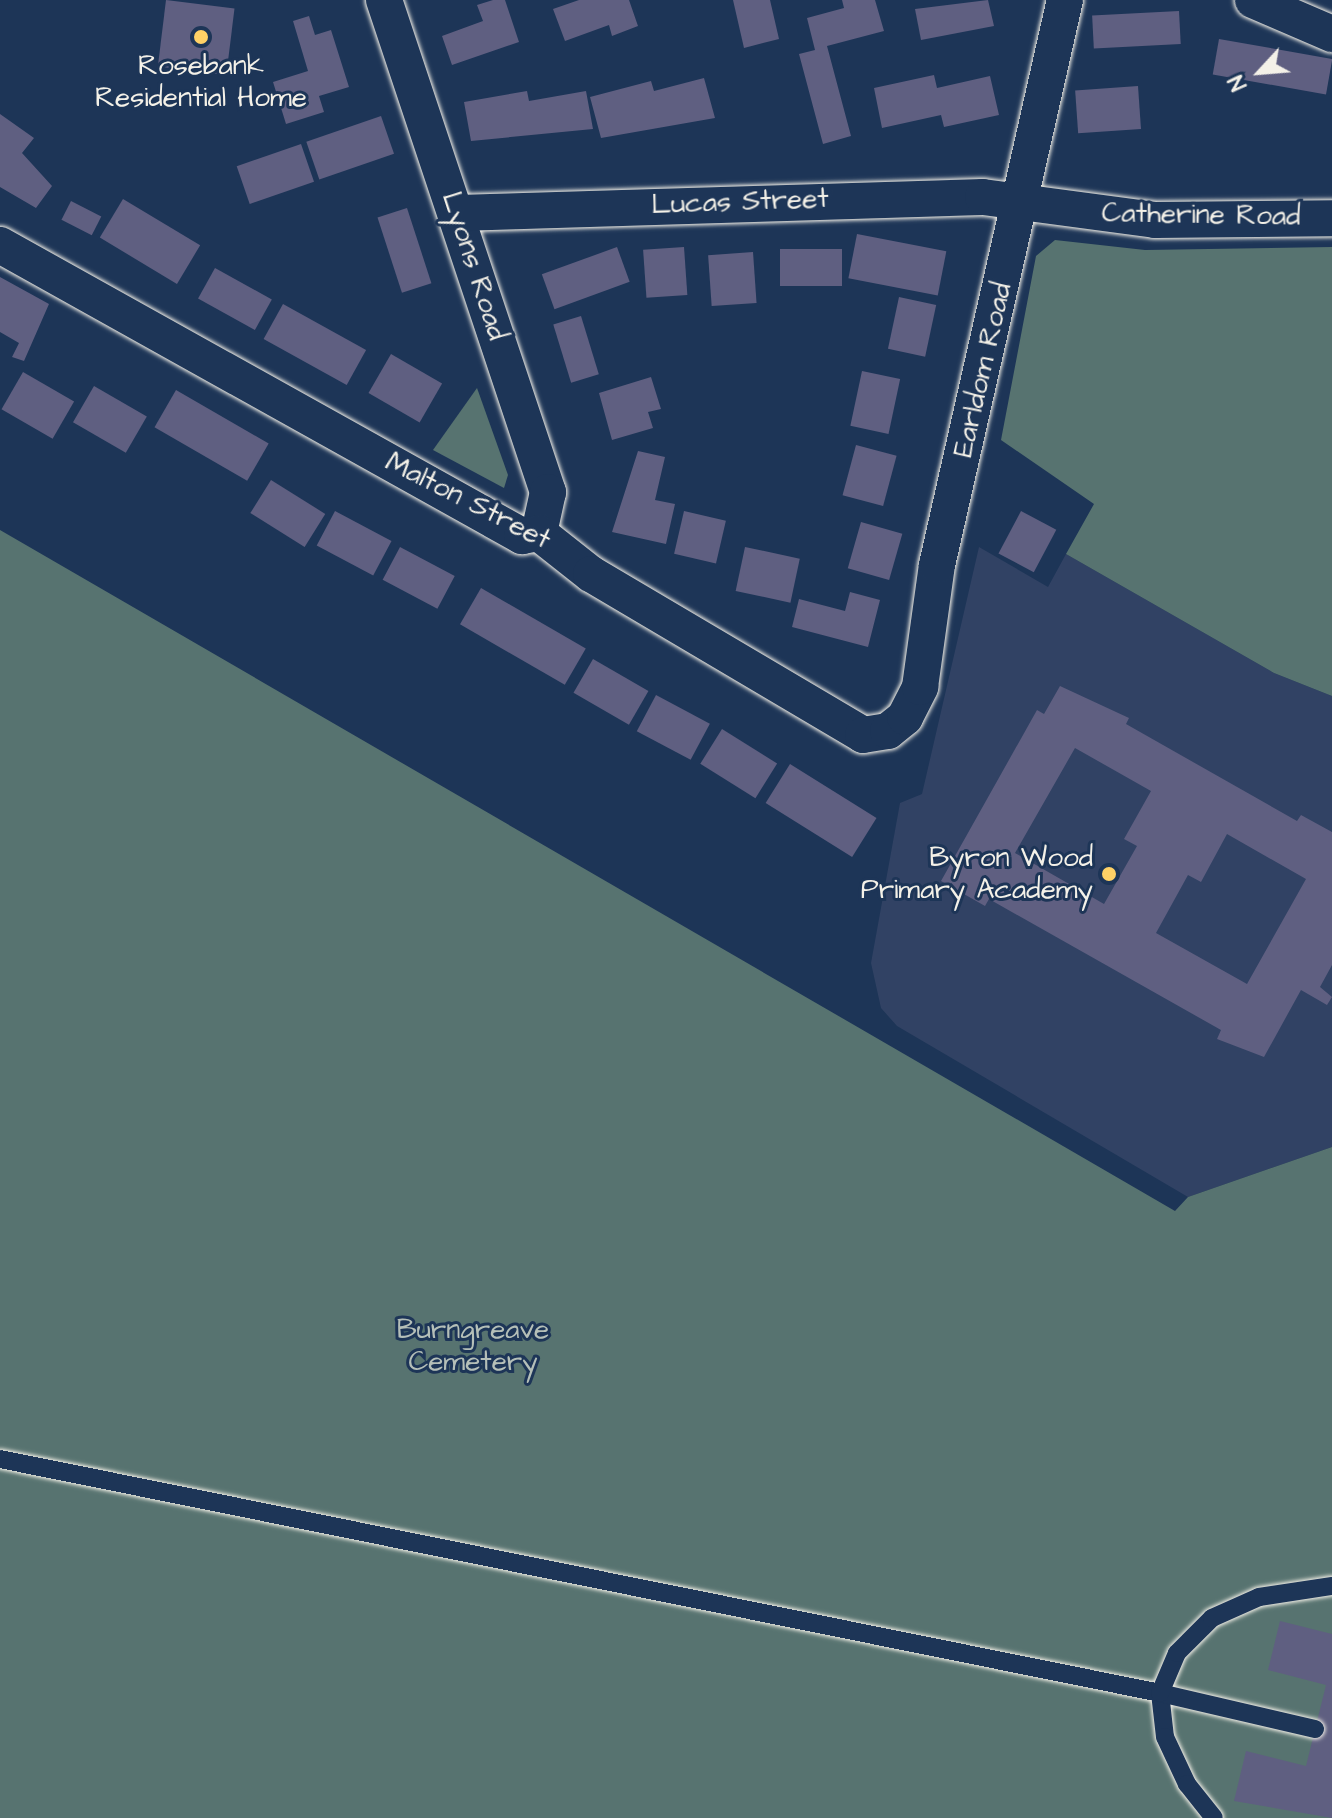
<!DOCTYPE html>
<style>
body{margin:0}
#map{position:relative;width:1332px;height:1818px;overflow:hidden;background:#1d3557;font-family:"Architects Daughter",sans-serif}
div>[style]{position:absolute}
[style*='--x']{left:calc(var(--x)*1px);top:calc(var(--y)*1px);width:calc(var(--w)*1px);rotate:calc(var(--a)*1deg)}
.built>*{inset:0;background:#314264}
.green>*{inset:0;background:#577370}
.building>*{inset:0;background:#5f5f81;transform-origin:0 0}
.roads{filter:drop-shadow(0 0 2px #f4f1e8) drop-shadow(0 0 2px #f4f1e8)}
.lane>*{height:18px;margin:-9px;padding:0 9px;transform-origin:9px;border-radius:9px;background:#1d3557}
.street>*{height:36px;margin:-18px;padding:0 18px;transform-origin:18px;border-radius:18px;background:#1d3557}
.dots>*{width:22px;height:22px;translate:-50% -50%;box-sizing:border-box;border:4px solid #1d3557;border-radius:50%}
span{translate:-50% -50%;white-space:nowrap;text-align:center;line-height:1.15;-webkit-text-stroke:6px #1d3557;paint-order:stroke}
.poi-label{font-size:28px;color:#f4f1e8}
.right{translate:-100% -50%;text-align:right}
.street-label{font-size:28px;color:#f4f1e8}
.park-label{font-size:28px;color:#b5bfb8}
.north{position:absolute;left:1220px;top:32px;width:80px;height:80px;-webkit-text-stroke:6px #1d3557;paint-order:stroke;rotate:244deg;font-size:22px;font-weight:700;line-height:32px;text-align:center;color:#f4f1e8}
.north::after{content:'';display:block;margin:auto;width:28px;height:36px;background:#f4f1e8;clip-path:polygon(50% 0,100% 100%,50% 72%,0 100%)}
</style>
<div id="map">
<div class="built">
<div style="clip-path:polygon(979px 547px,1048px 587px,1066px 554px,1274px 673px,1332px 696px,1332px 1147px,1188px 1197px,897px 1026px,881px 1008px,871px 963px,900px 803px,922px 794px)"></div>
</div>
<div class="green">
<div style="clip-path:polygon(1055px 240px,1145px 250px,1332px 247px,1332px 696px,1274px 673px,1066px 554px,1094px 504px,1001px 440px,1036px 256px)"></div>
<div style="clip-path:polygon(477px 388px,508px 475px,504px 488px,433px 450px)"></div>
<div style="clip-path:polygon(0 530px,1175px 1211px,1188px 1197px,1332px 1147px,1332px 1818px,0 1818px)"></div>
</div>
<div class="building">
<div style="left:166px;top:0;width:69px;height:67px;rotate:7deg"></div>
<div style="clip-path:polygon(493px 0,505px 0,519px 42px,452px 65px,442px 36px,483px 21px,477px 5px)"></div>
<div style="clip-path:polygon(579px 0,629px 0,638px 26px,612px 36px,609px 25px,565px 41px,553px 9px)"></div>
<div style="clip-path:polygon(733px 0,770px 0,779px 39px,744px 48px)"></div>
<div style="clip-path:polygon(842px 0,875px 0,884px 31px,827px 46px,851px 136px,823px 144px,799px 54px,815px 50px,807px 18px,844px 8px)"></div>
<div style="clip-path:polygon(988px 0,994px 26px,921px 40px,915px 9px)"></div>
<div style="left:1179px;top:11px;width:33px;height:87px;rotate:87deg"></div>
<div style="clip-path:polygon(309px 16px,315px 35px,331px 30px,349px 87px,319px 96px,324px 112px,286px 124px,273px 82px,308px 71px,293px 21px)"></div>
<div style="left:1219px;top:39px;width:115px;height:36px;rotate:10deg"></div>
<div style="clip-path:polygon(934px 75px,937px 88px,990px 76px,999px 115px,944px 127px,941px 115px,882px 128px,874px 88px)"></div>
<div style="clip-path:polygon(704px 78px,715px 118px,601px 138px,590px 97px,651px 81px,654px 91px)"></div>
<div style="left:1138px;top:86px;width:43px;height:63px;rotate:86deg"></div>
<div style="clip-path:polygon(527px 91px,529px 101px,586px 91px,593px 129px,471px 141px,464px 102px)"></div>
<div style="clip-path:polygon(0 114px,34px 138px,22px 153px,52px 186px,36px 208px,0 187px)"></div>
<div style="left:381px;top:116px;width:40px;height:79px;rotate:71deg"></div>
<div style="left:301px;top:144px;width:40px;height:68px;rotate:71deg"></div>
<div style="left:123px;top:199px;width:90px;height:45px;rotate:31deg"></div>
<div style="left:71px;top:201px;width:34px;height:21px;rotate:27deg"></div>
<div style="left:407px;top:208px;width:79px;height:31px;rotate:72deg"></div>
<div style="left:857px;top:234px;width:91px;height:45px;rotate:11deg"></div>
<div style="left:617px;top:247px;width:37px;height:80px;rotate:70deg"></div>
<div style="left:684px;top:247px;width:48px;height:41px;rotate:86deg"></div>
<div style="left:842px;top:249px;width:37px;height:62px;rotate:90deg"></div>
<div style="left:753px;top:252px;width:51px;height:45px;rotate:86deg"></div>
<div style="left:215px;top:268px;width:65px;height:35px;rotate:29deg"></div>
<div style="clip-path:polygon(0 277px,49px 304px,24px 361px,12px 357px,19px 343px,0 332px)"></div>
<div style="left:899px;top:297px;width:38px;height:53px;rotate:12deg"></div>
<div style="left:283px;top:304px;width:95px;height:40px;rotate:29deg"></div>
<div style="left:581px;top:316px;width:61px;height:29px;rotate:73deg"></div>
<div style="left:391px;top:354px;width:59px;height:45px;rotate:30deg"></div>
<div style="left:862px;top:371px;width:39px;height:56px;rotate:12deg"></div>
<div style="left:23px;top:372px;width:59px;height:43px;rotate:30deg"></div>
<div style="clip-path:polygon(651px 377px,661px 409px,648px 412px,653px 428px,612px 440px,599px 393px)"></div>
<div style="left:94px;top:386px;width:61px;height:42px;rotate:30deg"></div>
<div style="left:176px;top:390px;width:107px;height:43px;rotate:30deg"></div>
<div style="left:856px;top:445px;width:42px;height:52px;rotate:15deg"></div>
<div style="clip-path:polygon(638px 451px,665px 457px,655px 500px,675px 504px,666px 544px,612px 532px)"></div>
<div style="left:271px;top:480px;width:64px;height:39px;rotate:32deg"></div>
<div style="left:335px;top:511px;width:64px;height:39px;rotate:28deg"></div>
<div style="left:684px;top:511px;width:43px;height:44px;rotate:13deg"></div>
<div style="left:1021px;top:511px;width:40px;height:48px;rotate:28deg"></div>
<div style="left:861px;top:522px;width:43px;height:48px;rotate:16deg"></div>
<div style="left:400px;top:547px;width:62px;height:37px;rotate:28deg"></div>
<div style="left:745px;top:547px;width:56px;height:45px;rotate:12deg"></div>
<div style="left:481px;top:588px;width:121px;height:42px;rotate:30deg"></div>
<div style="clip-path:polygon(850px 592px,880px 600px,868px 647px,792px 627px,799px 599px,845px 611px)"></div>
<div style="left:593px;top:659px;width:64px;height:39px;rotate:30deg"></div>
<div style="clip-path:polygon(evenodd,1060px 686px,1129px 718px,1126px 724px,1297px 821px,1301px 815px,1332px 832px,1332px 965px,1320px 987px,1332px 997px,1327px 1005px,1301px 990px,1264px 1057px,1217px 1039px,1221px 1030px,989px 899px,985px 906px,941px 881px,1037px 710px,1044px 714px,1060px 686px,1075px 748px,1151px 791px,1124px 839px,1137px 846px,1104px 904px,1015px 853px,1075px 748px,1060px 686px,1227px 834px,1306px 879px,1247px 984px,1156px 933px,1188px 875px,1201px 882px,1227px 834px)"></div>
<div style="left:656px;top:695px;width:61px;height:41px;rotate:28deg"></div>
<div style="left:722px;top:729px;width:65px;height:41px;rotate:32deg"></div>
<div style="left:790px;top:764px;width:102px;height:46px;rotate:32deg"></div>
<div style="clip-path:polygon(1280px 1621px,1332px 1634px,1332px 1818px,1234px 1801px,1246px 1751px,1306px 1766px,1326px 1685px,1268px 1670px)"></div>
</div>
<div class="roads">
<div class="lane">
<div style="--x:0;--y:1459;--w:1183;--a:11.4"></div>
<div style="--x:1160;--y:1693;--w:44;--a:83.5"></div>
<div style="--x:1165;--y:1737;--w:52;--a:64.9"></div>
<div style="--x:1187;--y:1784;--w:43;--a:51.5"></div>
<div style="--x:1315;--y:1729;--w:159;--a:-166.9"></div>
<div style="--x:1160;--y:1693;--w:43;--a:-67"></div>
<div style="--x:1177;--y:1653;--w:49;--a:-45"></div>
<div style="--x:1212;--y:1618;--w:51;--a:-24.1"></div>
<div style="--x:1259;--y:1597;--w:74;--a:-8.6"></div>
</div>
<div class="street">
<div style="--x:384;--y:0;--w:519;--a:71.57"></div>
<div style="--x:548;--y:492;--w:42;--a:102.4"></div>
<div style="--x:1253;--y:0;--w:86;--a:23.3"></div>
<div style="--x:458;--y:213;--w:525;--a:-1.75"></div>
<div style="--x:983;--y:197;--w:174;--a:7.6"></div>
<div style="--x:1155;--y:220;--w:177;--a:-0.6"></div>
<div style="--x:0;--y:245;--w:598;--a:29.14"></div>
<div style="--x:522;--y:536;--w:17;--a:-10"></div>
<div style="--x:539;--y:533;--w:66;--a:38.3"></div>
<div style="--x:591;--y:574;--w:316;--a:30.6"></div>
<div style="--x:863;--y:735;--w:25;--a:-9"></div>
<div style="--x:888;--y:731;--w:22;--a:-39"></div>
<div style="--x:905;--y:717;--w:34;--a:-63"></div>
<div style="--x:920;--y:687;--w:123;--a:-82.1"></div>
<div style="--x:937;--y:565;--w:579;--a:-77.24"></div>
</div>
</div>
<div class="dots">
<div style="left:201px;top:37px;background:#ffd166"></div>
<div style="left:1109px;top:874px;background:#ffd166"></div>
</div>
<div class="poi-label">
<span style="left:201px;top:82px">Rosebank<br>Residential Home</span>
<span class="right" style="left:1093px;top:874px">Byron Wood<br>Primary Academy</span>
</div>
<div class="street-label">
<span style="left:740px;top:202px;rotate:-2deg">Lucas Street</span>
<span style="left:1201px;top:215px;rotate:1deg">Catherine Road</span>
<span style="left:474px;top:266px;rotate:72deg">Lyons Road</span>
<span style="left:983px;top:370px;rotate:-77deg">Earldom Road</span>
<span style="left:468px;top:501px;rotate:27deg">Malton Street</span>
</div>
<div class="park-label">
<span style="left:473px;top:1346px">Burngreave<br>Cemetery</span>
</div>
<div class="north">N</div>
</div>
